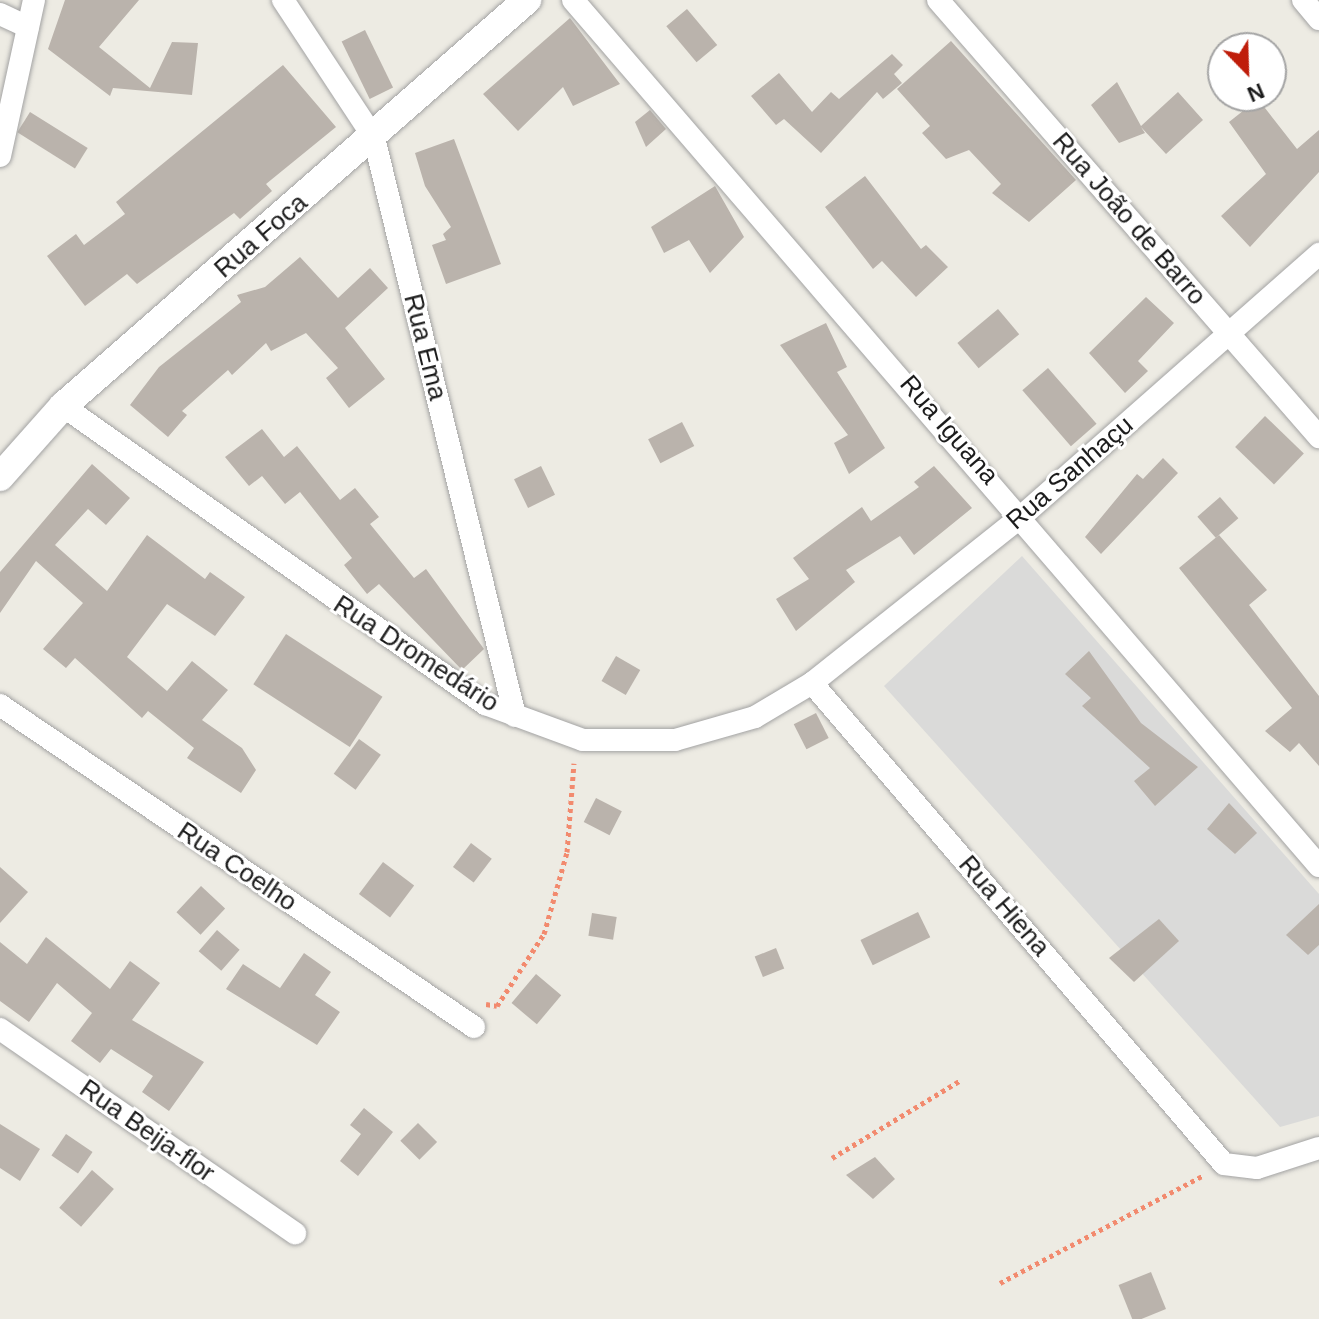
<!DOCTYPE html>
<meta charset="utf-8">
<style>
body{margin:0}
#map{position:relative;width:1319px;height:1319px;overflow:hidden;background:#edebe3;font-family:Helvetica,sans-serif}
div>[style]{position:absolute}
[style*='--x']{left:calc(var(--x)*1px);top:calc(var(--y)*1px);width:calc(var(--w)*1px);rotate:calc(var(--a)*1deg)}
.residential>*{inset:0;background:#dadad9}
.building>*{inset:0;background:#bab3ac;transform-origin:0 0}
.path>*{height:5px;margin-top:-2.5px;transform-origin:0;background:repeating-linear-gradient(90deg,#f28a6e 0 4px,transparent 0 8px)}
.roads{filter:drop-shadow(0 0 2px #a3a3a3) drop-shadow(0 0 2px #a3a3a3)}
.minor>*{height:22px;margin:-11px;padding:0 11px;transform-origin:11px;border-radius:11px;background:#fff}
.tertiary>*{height:28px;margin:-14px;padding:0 14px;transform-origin:14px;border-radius:14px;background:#fff}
span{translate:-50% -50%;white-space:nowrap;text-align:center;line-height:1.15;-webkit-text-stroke:6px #fff;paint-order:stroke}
.street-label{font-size:26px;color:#1c1c1c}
.north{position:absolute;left:1207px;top:32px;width:80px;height:80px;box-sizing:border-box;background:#fff;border:2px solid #a4a4a4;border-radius:50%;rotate:157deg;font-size:22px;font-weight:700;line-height:32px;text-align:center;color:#1c1c1c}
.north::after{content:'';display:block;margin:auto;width:28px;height:36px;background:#bf1d0a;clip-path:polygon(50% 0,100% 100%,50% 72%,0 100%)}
</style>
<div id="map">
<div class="residential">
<div style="clip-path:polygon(1022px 556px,1319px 894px,1319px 1116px,1280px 1127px,884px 686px)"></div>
</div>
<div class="building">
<div style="clip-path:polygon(65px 0,139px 0,99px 47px,150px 88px,172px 42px,198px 43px,192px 95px,113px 88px,110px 96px,48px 49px)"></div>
<div style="left:687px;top:9px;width:47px;height:27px;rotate:50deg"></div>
<div style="clip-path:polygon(570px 18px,620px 84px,573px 106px,563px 87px,518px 131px,483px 94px)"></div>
<div style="left:365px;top:30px;width:64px;height:26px;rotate:64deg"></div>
<div style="clip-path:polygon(951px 41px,1076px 180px,1029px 222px,992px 193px,1001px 184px,969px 150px,946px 159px,922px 133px,930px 126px,897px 89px)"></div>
<div style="clip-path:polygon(892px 54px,903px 65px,894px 74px,902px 83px,883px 99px,877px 92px,821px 153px,784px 119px,776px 125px,751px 96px,779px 73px,812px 112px,831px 92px,839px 99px)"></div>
<div style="clip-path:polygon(283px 65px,336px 127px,266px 184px,272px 191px,240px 219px,234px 213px,137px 284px,127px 274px,85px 306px,47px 256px,76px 234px,84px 245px,125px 214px,116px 202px)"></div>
<div style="clip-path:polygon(1117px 82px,1141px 126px,1178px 92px,1203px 120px,1166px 154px,1141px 127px,1145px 133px,1119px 143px,1091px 105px)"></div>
<div style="clip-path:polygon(1258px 99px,1297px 149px,1319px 130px,1319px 172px,1250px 247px,1221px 216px,1266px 174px,1229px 122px)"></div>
<div style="clip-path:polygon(650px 110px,666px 129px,646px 147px,635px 122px)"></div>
<div style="left:30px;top:112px;width:68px;height:24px;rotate:32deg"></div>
<div style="clip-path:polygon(454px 139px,501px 264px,446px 284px,432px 245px,446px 240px,443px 234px,451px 227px,425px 186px,415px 153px)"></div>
<div style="clip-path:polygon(865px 176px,921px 249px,926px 245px,948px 267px,916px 297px,882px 261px,873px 269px,825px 207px)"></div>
<div style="clip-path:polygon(715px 186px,744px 237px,710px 273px,689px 240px,664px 253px,651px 227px)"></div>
<div style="clip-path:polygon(300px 257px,338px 298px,370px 268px,388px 288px,345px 328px,385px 379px,349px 408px,326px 378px,338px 368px,306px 333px,271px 351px,266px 343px,232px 375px,228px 370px,182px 411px,187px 415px,168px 437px,130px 405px,159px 367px,241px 302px,237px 295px,265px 287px)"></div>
<div style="clip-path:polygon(1146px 297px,1174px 323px,1138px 361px,1148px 371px,1125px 393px,1089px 353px)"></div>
<div style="left:998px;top:309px;width:33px;height:53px;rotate:50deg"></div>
<div style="clip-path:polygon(826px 323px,847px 367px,837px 372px,885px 448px,849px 474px,834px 443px,848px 435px,780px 345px)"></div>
<div style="left:1048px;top:368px;width:74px;height:34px;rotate:49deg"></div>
<div style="left:1265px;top:416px;width:54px;height:43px;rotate:44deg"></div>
<div style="left:682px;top:422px;width:27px;height:38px;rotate:63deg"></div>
<div style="clip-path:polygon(262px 429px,284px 457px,297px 446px,340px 500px,355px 488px,379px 517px,370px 524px,414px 578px,426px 569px,484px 649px,462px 670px,379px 584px,367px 594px,344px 565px,352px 558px,300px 492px,285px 504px,262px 476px,249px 486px,225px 457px)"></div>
<div style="clip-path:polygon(1163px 458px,1178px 473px,1101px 554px,1085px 537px,1137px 474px,1143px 479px)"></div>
<div style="clip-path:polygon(92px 464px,130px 498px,106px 525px,88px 509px,55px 545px,107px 591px,147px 535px,205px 579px,210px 572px,245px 597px,215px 636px,167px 604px,127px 657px,167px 691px,192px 661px,228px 690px,202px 720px,242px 748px,256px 770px,241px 793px,187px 758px,194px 748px,148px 711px,142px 718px,75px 658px,66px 668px,43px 649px,83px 603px,36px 561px,0 613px,0 572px)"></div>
<div style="left:541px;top:466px;width:32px;height:30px;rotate:64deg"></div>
<div style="clip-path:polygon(934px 466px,972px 508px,914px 555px,900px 536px,846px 570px,855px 582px,796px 631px,776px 599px,809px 579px,793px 558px,862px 507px,871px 521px,919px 487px,914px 482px)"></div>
<div style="left:1220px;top:497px;width:28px;height:30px;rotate:49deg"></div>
<div style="clip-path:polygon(1219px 535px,1267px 590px,1249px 605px,1319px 696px,1319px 766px,1299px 743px,1290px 752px,1265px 731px,1292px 708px,1179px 568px)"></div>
<div style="left:286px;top:634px;width:115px;height:60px;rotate:33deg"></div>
<div style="clip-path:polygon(1089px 651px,1141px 723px,1198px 767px,1155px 806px,1134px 781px,1150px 768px,1082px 706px,1091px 698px,1065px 674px)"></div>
<div style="left:616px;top:656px;width:28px;height:29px;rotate:30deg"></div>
<div style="left:816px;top:713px;width:28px;height:25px;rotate:63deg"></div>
<div style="left:359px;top:739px;width:27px;height:43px;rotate:36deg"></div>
<div style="left:596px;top:798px;width:29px;height:27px;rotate:27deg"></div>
<div style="clip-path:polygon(1229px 803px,1257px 833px,1235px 854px,1207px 829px)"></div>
<div style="left:471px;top:843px;width:26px;height:30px;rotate:37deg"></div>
<div style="left:383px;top:862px;width:39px;height:40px;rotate:37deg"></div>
<div style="clip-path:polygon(0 867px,28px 892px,0 923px)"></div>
<div style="left:201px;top:886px;width:33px;height:36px;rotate:43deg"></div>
<div style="clip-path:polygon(1319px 904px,1319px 945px,1308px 955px,1286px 935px)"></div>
<div style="left:918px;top:912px;width:28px;height:64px;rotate:64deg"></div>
<div style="left:592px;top:913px;width:25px;height:23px;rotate:9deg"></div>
<div style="clip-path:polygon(1159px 919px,1179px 941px,1134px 982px,1109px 958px)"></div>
<div style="left:217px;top:930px;width:30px;height:28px;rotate:41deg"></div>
<div style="clip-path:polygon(46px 937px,110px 989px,130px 961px,160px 983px,132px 1020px,204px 1062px,169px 1111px,142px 1092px,153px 1076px,111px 1049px,100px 1063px,71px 1041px,92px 1013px,57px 983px,29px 1022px,0 1001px,0 942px,27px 964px)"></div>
<div style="left:776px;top:948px;width:22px;height:23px;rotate:68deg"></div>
<div style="clip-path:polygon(304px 953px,331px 972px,315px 995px,340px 1012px,317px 1045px,226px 989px,243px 964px,280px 988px)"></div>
<div style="left:536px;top:974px;width:33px;height:38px;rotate:40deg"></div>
<div style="clip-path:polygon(364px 1108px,393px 1132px,358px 1176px,340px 1161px,361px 1134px,350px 1125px)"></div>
<div style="left:418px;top:1123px;width:27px;height:25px;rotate:45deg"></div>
<div style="clip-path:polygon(0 1124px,40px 1149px,20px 1181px,0 1168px)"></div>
<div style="left:66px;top:1134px;width:32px;height:26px;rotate:34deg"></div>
<div style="clip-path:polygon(875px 1157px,895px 1179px,873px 1199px,846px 1175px)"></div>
<div style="left:92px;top:1170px;width:29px;height:50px;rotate:41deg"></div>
<div style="left:1151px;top:1272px;width:40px;height:35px;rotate:68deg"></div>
</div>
<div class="path">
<div style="--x:486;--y:1004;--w:11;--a:10"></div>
<div style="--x:497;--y:1006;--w:86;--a:-56.9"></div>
<div style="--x:544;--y:934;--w:85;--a:-74.3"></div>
<div style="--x:567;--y:852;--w:89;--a:-85.5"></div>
<div style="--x:832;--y:1158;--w:151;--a:-31.2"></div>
<div style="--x:1000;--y:1283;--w:229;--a:-27.9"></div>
</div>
<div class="roads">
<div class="minor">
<div style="--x:283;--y:0;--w:165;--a:56.6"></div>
<div style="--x:374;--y:138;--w:595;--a:76.29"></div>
<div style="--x:573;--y:0;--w:1143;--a:49.26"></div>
<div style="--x:938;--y:0;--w:580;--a:48.92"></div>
<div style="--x:1303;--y:0;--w:25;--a:50"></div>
<div style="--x:0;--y:14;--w:31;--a:25"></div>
<div style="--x:0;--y:156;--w:160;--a:-77.7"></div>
<div style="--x:63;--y:406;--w:517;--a:35.23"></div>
<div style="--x:485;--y:704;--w:104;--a:20.2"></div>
<div style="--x:583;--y:740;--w:92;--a:0"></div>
<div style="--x:675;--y:740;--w:83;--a:-16"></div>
<div style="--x:755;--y:717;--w:66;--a:-30.8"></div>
<div style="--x:812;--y:683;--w:270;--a:-38.5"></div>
<div style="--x:1023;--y:515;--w:395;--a:-41.4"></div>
<div style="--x:812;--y:683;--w:633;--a:49.42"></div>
<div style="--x:1224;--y:1164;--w:33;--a:7"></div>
<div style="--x:1257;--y:1168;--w:65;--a:-17.9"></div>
<div style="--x:0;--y:705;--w:573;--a:34.19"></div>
<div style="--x:0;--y:1029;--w:359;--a:34.7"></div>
</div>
<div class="tertiary">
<div style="--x:0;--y:477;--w:95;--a:-48.4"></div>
<div style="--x:63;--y:406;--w:617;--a:-41.19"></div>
</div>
</div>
<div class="street-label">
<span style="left:1129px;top:219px;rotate:49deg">Rua João de Barro</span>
<span style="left:261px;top:236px;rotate:-41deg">Rua Foca</span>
<span style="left:425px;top:347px;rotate:76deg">Rua Ema</span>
<span style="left:949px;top:430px;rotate:49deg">Rua Iguana</span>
<span style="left:1070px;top:473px;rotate:-41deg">Rua Sanhaçu</span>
<span style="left:416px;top:654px;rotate:33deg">Rua Dromedário</span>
<span style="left:237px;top:867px;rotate:34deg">Rua Coelho</span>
<span style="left:1004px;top:906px;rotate:49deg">Rua Hiena</span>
<span style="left:147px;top:1131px;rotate:35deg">Rua Beija-flor</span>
</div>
<div class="north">N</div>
</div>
